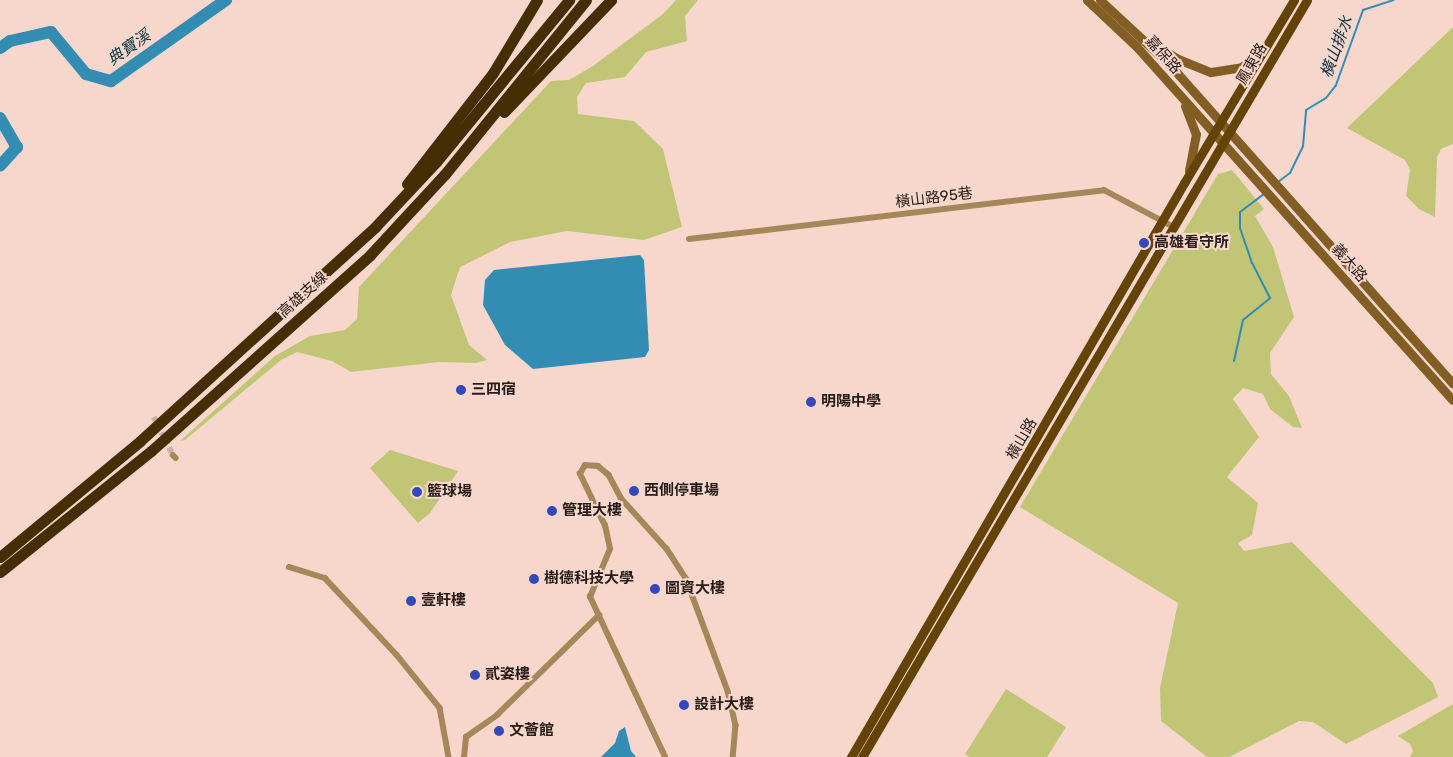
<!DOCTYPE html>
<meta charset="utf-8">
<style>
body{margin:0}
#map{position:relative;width:1453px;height:757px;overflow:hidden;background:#f7d7cc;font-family:Rubik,"Noto Sans TC",sans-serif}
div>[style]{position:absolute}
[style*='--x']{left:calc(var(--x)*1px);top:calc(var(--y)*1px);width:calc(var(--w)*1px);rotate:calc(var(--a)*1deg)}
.green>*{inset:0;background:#c1c576}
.water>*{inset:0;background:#338db3}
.stream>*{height:2px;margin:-1px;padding:0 1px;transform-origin:1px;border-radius:1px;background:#338db3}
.river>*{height:12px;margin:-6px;padding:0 6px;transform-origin:6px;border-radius:6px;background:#338db3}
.street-tunnel>*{height:5.5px;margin-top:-2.75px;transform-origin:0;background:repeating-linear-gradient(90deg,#cdb1a8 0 5.5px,transparent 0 8.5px)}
.street>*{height:5.5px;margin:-2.75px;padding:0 2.75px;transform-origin:2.75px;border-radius:2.75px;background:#a6875a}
.secondary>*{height:9px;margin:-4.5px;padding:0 4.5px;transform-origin:4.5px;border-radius:4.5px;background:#825e24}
.primary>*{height:9px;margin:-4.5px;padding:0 4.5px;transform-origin:4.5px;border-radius:4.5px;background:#644307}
.highway>*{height:11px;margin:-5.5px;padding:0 5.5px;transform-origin:5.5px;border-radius:5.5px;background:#462e04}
.dots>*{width:14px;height:14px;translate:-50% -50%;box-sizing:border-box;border:2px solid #f7d7cc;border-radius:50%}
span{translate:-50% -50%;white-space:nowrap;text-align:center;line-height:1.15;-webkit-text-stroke:4px #f7d7cc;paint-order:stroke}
.street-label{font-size:15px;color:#261b17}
.poi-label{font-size:15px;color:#261b17;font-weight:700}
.left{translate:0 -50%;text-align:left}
.water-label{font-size:16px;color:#083041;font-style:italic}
</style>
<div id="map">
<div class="green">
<div style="clip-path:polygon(676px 0,698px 0,685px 16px,687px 41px,646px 52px,625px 77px,586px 83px,577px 97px,578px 114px,634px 121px,663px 149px,682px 227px,644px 240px,567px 231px,510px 242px,460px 267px,451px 295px,469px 345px,487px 360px,476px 363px,439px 362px,351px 372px,332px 361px,297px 352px,281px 360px,185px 440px,180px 441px,275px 356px,310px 336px,345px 330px,357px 319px,359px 287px,551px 81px,569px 80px,593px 66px,663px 14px)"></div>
<div style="clip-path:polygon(1453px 27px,1453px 144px,1441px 149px,1437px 157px,1435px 217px,1419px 209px,1406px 196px,1410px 170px,1405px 160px,1347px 128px)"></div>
<div style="clip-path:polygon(1232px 170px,1264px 209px,1255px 216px,1273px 247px,1294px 317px,1270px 353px,1271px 374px,1289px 396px,1302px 428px,1293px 427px,1270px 409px,1263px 394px,1243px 388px,1233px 399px,1259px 437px,1227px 477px,1258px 503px,1252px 535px,1238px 543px,1244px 551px,1292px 542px,1433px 683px,1438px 697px,1346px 744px,1313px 722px,1299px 721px,1229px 757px,1207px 757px,1161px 721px,1160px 688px,1178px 603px,1020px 507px,1218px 174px)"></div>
<div style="clip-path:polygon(390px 450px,458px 471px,430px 513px,418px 523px,370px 468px)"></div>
<div style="clip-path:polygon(1006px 689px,1066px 727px,1047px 757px,970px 757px,965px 754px)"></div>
<div style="clip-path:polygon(1453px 704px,1453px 757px,1410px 757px,1413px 751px,1410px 744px,1398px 736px)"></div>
</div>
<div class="water">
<div style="clip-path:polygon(640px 255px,644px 260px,649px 350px,645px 357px,533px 369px,505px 345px,483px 305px,485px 280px,494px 270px)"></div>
<div style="clip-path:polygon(625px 727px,631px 751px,636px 757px,601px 757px,615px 743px,619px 731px)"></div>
</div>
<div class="stream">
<div style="--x:1278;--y:182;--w:15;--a:-37"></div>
<div style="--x:1290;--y:173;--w:30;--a:-64"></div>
<div style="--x:1303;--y:146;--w:36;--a:-85"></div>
<div style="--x:1306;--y:110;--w:23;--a:-31"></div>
<div style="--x:1326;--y:98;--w:16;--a:-52"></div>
<div style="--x:1336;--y:85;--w:80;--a:-70.2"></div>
<div style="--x:1363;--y:10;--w:32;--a:-18"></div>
<div style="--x:1234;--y:361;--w:42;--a:-77.6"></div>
<div style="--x:1243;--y:320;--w:35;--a:-39"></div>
<div style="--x:1270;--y:298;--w:39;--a:-117"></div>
<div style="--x:1252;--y:263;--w:37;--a:-109"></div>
<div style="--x:1240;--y:228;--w:16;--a:-90"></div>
<div style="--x:1240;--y:212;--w:31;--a:-37"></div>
</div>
<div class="river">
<div style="--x:0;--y:48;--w:12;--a:-35"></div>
<div style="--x:10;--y:41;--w:42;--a:-12.4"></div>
<div style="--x:51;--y:32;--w:55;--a:50.2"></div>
<div style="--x:86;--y:74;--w:26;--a:16"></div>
<div style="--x:111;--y:81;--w:141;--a:-35.2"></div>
<div style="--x:0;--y:118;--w:34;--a:60"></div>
<div style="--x:17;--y:147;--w:25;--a:132"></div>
</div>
<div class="street-tunnel">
<div style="--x:154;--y:417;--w:42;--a:63.4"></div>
</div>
<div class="street">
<div style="--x:689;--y:239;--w:418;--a:-6.7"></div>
<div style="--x:1104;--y:190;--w:79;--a:27.9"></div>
<div style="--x:173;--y:455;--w:4;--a:45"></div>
<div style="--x:289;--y:567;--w:38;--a:17"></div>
<div style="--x:325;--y:578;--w:105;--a:46.9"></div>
<div style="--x:397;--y:655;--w:68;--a:50.9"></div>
<div style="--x:440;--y:708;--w:50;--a:79.6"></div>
<div style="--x:464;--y:757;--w:20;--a:-84"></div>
<div style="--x:466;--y:737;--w:38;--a:-35"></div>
<div style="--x:497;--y:715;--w:143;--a:-44.4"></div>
<div style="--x:665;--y:757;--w:177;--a:-115.1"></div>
<div style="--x:590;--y:597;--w:52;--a:-67.4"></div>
<div style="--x:610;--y:549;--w:24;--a:-102"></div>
<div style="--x:605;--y:526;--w:58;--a:-115.7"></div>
<div style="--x:580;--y:474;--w:10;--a:-61"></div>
<div style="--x:585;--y:465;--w:13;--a:4"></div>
<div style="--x:598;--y:466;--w:14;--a:39"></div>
<div style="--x:609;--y:475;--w:26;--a:62"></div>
<div style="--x:621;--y:498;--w:69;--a:48"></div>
<div style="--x:667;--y:549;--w:35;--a:57"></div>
<div style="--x:686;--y:578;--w:121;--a:69.6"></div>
<div style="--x:728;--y:691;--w:35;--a:77"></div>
<div style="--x:736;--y:725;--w:32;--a:95"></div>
</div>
<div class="secondary">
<div style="--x:1087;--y:0;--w:67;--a:43.2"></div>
<div style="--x:1136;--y:46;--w:475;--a:48.2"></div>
<div style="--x:1100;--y:0;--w:96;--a:42.9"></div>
<div style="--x:1170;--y:65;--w:426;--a:48.4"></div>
<div style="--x:1153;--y:44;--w:29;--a:31"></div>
<div style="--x:1178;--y:59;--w:35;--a:22"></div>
<div style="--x:1211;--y:72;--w:31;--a:-9"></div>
<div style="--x:1242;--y:67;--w:23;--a:-41"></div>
<div style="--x:1185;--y:106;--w:30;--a:69"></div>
<div style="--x:1196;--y:134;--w:37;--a:101"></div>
</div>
<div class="primary">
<div style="--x:851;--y:757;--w:664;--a:-59.88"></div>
<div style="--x:1184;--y:183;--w:214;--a:-59"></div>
<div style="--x:862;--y:757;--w:878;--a:-59.55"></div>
</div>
<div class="highway">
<div style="--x:504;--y:112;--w:155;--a:-46.3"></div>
<div style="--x:407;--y:184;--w:140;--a:-52.2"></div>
<div style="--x:493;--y:73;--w:85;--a:-58.9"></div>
<div style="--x:0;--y:557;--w:182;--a:-39.6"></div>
<div style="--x:140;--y:441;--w:319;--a:-42.3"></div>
<div style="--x:376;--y:226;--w:88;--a:-46.8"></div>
<div style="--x:436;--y:162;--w:210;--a:-50.6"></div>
<div style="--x:0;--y:572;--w:193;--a:-38.7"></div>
<div style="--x:151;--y:451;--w:294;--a:-41.8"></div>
<div style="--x:370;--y:255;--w:110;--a:-47.2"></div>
<div style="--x:445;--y:174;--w:224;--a:-51"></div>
</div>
<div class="dots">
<div style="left:1144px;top:243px;background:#3349bb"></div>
<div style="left:461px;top:390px;background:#3349bb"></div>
<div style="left:811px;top:402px;background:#3349bb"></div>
<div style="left:634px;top:491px;background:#3349bb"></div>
<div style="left:417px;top:492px;background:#3349bb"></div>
<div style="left:552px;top:511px;background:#3349bb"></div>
<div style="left:534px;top:579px;background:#3349bb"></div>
<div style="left:655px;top:589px;background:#3349bb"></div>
<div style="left:411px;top:601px;background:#3349bb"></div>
<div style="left:475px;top:675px;background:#3349bb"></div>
<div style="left:684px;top:705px;background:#3349bb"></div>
<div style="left:499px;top:731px;background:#3349bb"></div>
</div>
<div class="street-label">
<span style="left:1163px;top:55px;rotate:48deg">嘉保路</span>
<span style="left:1252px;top:64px;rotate:-60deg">鳳東路</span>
<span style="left:934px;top:198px;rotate:-7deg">橫山路95巷</span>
<span style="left:1349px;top:263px;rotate:49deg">義大路</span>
<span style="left:303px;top:295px;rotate:-42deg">高雄支線</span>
<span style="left:1022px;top:439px;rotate:-60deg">橫山路</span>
</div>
<div class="poi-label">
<span class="left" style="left:1154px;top:243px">高雄看守所</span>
<span class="left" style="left:471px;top:390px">三四宿</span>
<span class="left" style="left:821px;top:402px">明陽中學</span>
<span class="left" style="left:644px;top:491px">西側停車場</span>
<span class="left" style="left:427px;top:492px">籃球場</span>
<span class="left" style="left:562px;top:511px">管理大樓</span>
<span class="left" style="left:544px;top:579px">樹德科技大學</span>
<span class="left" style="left:665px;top:589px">圖資大樓</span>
<span class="left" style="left:421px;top:601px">壹軒樓</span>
<span class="left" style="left:485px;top:675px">貳姿樓</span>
<span class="left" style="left:694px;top:705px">設計大樓</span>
<span class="left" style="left:509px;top:731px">文薈館</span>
</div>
<div class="water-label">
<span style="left:1337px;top:47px;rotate:-70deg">橫山排水</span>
<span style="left:129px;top:48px;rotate:-35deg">典寶溪</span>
</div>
</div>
